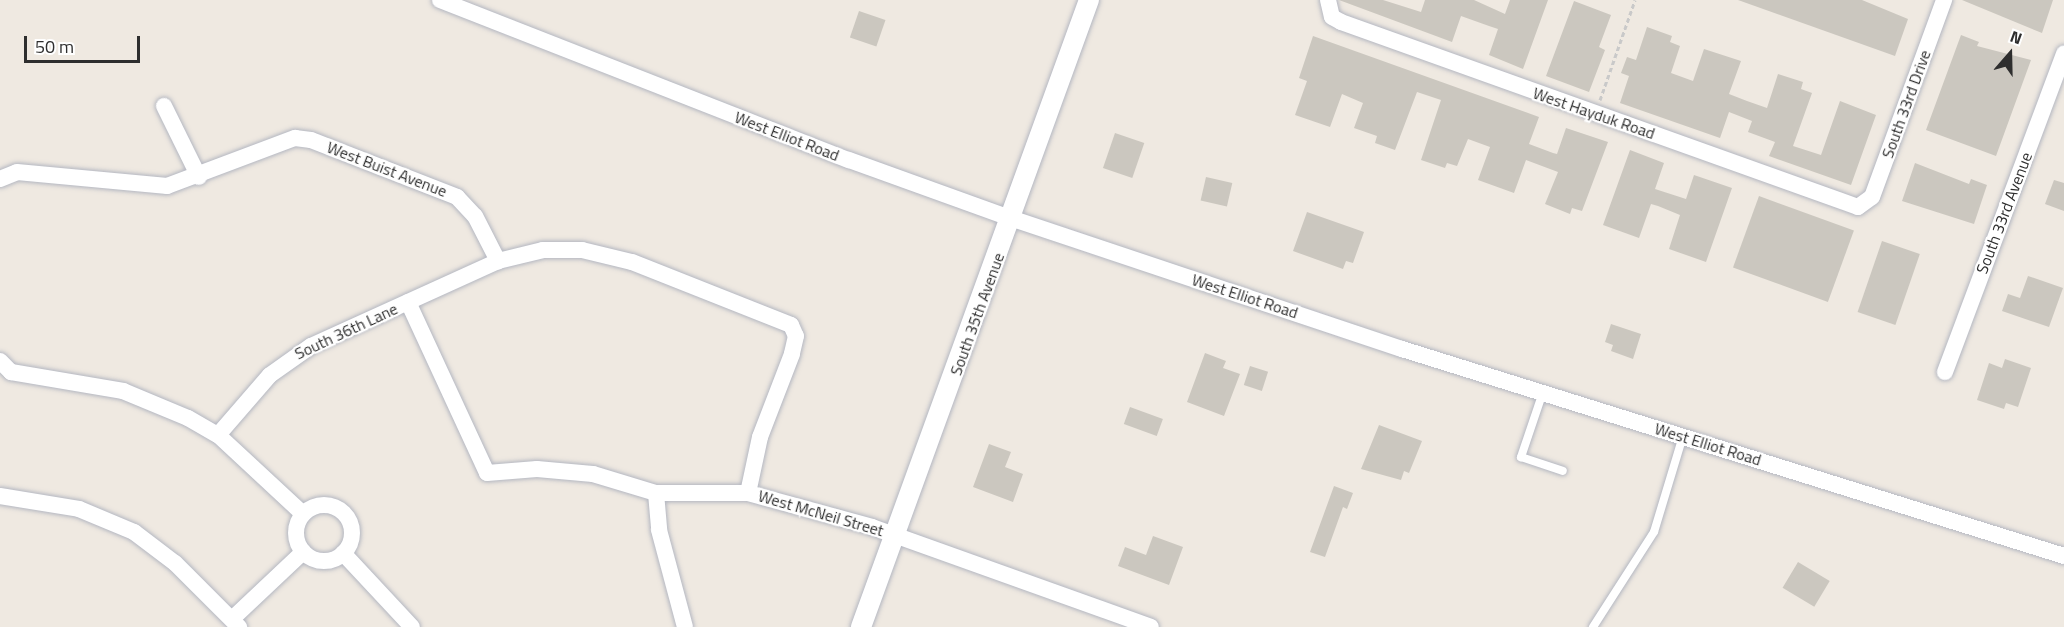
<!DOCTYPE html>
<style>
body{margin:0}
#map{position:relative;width:2064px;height:627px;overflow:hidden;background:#efe9e1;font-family:"Titillium Web",sans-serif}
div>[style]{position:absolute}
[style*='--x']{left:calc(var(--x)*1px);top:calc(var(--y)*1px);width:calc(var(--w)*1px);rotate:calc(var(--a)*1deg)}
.building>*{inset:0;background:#cbc7bf;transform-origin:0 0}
.path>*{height:3px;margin-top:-1.5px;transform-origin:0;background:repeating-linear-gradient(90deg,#c9c9c9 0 4.5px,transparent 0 7.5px)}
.roads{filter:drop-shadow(0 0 2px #b4b7c1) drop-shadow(0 0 2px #b4b7c1)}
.service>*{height:8px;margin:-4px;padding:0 4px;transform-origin:4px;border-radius:4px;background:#fff}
.minor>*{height:16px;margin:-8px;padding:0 8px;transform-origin:8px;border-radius:8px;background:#fff}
.minor>.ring{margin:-8px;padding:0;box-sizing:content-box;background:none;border:16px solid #fff;border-radius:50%}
.tertiary>*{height:20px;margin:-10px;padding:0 10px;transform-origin:10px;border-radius:10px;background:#fff}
span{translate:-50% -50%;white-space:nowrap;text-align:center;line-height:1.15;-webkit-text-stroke:4.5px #fff;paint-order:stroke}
.street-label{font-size:16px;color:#2e2e2e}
.north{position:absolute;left:1980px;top:24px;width:60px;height:60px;-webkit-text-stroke:4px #fff;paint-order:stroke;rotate:20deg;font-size:16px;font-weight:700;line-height:24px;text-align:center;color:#2e2e2e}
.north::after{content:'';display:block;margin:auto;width:21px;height:27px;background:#2e2e2e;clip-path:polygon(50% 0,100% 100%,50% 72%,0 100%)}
.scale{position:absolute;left:24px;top:36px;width:116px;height:27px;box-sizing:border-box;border:3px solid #2e2e2e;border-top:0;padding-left:8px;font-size:18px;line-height:21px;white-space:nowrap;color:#2e2e2e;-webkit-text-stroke:4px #fff;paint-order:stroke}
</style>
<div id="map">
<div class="building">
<div style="clip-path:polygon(1339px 0,1383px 0,1421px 12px,1425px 0,1474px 0,1505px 14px,1510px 0,1548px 0,1523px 69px,1489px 55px,1498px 29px,1489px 26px,1461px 16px,1452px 42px)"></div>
<div style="clip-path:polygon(1738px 0,1862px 0,1908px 19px,1895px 56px)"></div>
<div style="clip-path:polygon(1962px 0,2053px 0,2042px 33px)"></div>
<div style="clip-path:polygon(1574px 1px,1611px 15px,1599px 47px,1605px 50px,1589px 92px,1546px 76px)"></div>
<div style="left:859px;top:11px;width:28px;height:28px;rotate:19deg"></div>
<div style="clip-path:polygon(1647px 27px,1672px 36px,1670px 42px,1680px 46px,1671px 73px,1693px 81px,1704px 49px,1741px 61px,1729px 94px,1747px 101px,1767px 108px,1778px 74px,1803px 82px,1801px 89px,1812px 93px,1793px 146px,1821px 155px,1840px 101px,1876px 115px,1851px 185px,1769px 156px,1775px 142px,1748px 132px,1752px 121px,1729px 112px,1720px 138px,1620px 103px,1629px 76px,1621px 73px,1627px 57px,1636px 60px)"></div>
<div style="clip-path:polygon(1961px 35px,1979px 42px,1977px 46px,2031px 60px,1996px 156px,1926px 130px)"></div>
<div style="clip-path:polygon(1313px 36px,1539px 117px,1529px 144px,1553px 153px,1557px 154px,1566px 128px,1608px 142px,1582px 211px,1572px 208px,1570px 214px,1545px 204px,1558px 172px,1526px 160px,1514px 193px,1478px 180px,1490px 147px,1468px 139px,1457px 166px,1447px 163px,1445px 168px,1421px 160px,1441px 100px,1417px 92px,1395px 150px,1375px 143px,1377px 136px,1354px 128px,1363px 103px,1342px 94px,1330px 127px,1295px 115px,1307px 81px,1299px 78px)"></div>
<div style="left:1115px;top:133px;width:31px;height:37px;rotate:19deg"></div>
<div style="clip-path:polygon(1630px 150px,1664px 163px,1655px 189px,1686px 199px,1694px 175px,1732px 188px,1706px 262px,1669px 249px,1680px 215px,1658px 206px,1651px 204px,1639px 238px,1603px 225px)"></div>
<div style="clip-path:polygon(1915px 163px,1969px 184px,1971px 179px,1987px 185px,1974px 224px,1902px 201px)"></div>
<div style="left:1206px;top:177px;width:27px;height:24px;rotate:13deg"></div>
<div style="clip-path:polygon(2054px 180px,2064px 183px,2064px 211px,2045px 204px)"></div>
<div style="left:1759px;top:196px;width:101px;height:76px;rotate:20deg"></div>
<div style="clip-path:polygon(1307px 212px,1364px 232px,1353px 263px,1346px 261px,1343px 269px,1293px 251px)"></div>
<div style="left:1882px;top:241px;width:40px;height:75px;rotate:19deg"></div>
<div style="clip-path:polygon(2028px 276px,2063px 288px,2049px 327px,2002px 311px,2008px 294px,2020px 298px)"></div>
<div style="clip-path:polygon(1611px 324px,1641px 334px,1633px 359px,1611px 351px,1613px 345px,1605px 342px)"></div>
<div style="clip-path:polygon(1205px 353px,1226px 361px,1223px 368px,1240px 374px,1224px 416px,1187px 402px)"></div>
<div style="clip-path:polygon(2005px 359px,2031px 368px,2018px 407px,2006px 403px,2004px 409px,1977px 400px,1989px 363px,2002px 368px)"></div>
<div style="left:1250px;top:366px;width:19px;height:20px;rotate:18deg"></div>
<div style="left:1130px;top:407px;width:35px;height:18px;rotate:20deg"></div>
<div style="clip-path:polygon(1379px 425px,1422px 441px,1409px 473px,1404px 471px,1401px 480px,1361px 469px)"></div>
<div style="clip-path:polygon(989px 444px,1011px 452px,1005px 467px,1023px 474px,1013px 502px,973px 487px)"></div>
<div style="clip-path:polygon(1334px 486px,1353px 493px,1347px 509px,1343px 507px,1325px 557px,1310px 552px)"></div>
<div style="clip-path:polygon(1153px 536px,1183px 547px,1169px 585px,1118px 566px,1125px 547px,1146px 555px)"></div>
<div style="left:1798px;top:562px;width:37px;height:30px;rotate:31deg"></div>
</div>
<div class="path">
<div style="--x:1600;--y:100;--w:106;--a:-70.7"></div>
</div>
<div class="roads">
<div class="service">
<div style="--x:1543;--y:392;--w:69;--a:108.7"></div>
<div style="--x:1521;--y:457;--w:44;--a:18.4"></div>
<div style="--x:1593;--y:627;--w:113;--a:-57.3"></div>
<div style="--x:1654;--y:532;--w:100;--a:-73.2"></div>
</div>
<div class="minor">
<div style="--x:440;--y:0;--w:439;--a:21.4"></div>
<div style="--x:849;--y:160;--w:177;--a:19.8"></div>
<div style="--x:1016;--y:220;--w:407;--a:18.5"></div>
<div style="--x:1402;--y:349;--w:694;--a:17.36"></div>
<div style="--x:1328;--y:0;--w:17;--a:77"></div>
<div style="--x:1332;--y:17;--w:10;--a:29"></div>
<div style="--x:1341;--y:22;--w:549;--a:19.69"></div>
<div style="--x:1858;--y:207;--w:17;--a:-36"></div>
<div style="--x:1872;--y:197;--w:210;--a:-69.9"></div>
<div style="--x:164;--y:106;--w:79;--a:63.8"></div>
<div style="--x:0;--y:179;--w:18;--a:-22"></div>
<div style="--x:17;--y:172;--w:151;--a:5.3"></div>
<div style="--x:167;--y:186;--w:137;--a:-20.6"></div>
<div style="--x:295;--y:138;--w:16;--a:7"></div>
<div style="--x:311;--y:140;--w:157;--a:21.3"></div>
<div style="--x:457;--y:197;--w:26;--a:47"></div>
<div style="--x:475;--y:216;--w:51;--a:62.9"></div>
<div style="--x:408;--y:302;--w:188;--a:65.2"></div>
<div style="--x:487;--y:473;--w:50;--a:-4.6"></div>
<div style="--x:537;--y:469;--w:56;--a:5.1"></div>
<div style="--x:593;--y:474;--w:66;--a:16.8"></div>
<div style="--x:656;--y:493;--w:92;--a:0"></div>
<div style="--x:748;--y:493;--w:129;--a:15.3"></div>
<div style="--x:872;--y:527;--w:296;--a:19.7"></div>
<div style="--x:0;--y:361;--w:16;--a:45"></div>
<div style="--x:11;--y:372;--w:114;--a:9.6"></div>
<div style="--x:123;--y:391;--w:70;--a:22.6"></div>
<div style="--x:188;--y:418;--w:34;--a:30"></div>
<div style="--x:218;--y:435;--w:116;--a:42.9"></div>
<div style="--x:1945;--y:372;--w:340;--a:-69.5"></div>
<div style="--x:218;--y:435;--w:79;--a:-49.1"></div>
<div style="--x:270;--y:375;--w:50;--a:-35.3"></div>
<div style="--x:311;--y:346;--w:205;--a:-24.4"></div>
<div style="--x:498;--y:261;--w:46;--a:-13.7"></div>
<div style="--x:543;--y:250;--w:39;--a:0"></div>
<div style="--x:582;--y:250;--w:51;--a:13.5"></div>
<div style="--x:632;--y:262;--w:171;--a:21.6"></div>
<div style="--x:791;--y:325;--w:12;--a:66"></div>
<div style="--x:796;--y:336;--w:18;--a:103"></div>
<div style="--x:792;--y:354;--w:89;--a:111.1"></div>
<div style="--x:760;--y:437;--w:57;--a:102.1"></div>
<div style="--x:656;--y:493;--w:37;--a:85"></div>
<div style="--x:659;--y:530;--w:100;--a:75"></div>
<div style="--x:0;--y:496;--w:80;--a:9.3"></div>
<div style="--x:79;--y:509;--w:60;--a:22.7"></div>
<div style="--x:134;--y:532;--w:51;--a:37.1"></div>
<div style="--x:175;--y:563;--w:91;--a:45"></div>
<div class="ring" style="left:296px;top:505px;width:40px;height:40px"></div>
<div style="--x:343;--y:553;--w:101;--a:47"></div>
<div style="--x:232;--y:619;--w:98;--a:-43.3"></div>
</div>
<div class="tertiary">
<div style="--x:861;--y:627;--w:667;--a:-70.02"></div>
</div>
</div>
<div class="street-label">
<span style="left:1906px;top:104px;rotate:-70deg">South 33rd Drive</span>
<span style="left:1594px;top:113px;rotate:19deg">West Hayduk Road</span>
<span style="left:787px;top:136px;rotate:21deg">West Elliot Road</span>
<span style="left:387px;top:169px;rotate:21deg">West Buist Avenue</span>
<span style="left:2004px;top:213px;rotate:-69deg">South 33rd Avenue</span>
<span style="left:1245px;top:296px;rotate:18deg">West Elliot Road</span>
<span style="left:977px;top:314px;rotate:-70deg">South 35th Avenue</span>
<span style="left:346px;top:331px;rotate:-25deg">South 36th Lane</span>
<span style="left:1708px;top:444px;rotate:17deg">West Elliot Road</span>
<span style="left:821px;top:513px;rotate:16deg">West McNeil Street</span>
</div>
<div class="north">N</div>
<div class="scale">50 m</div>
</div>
